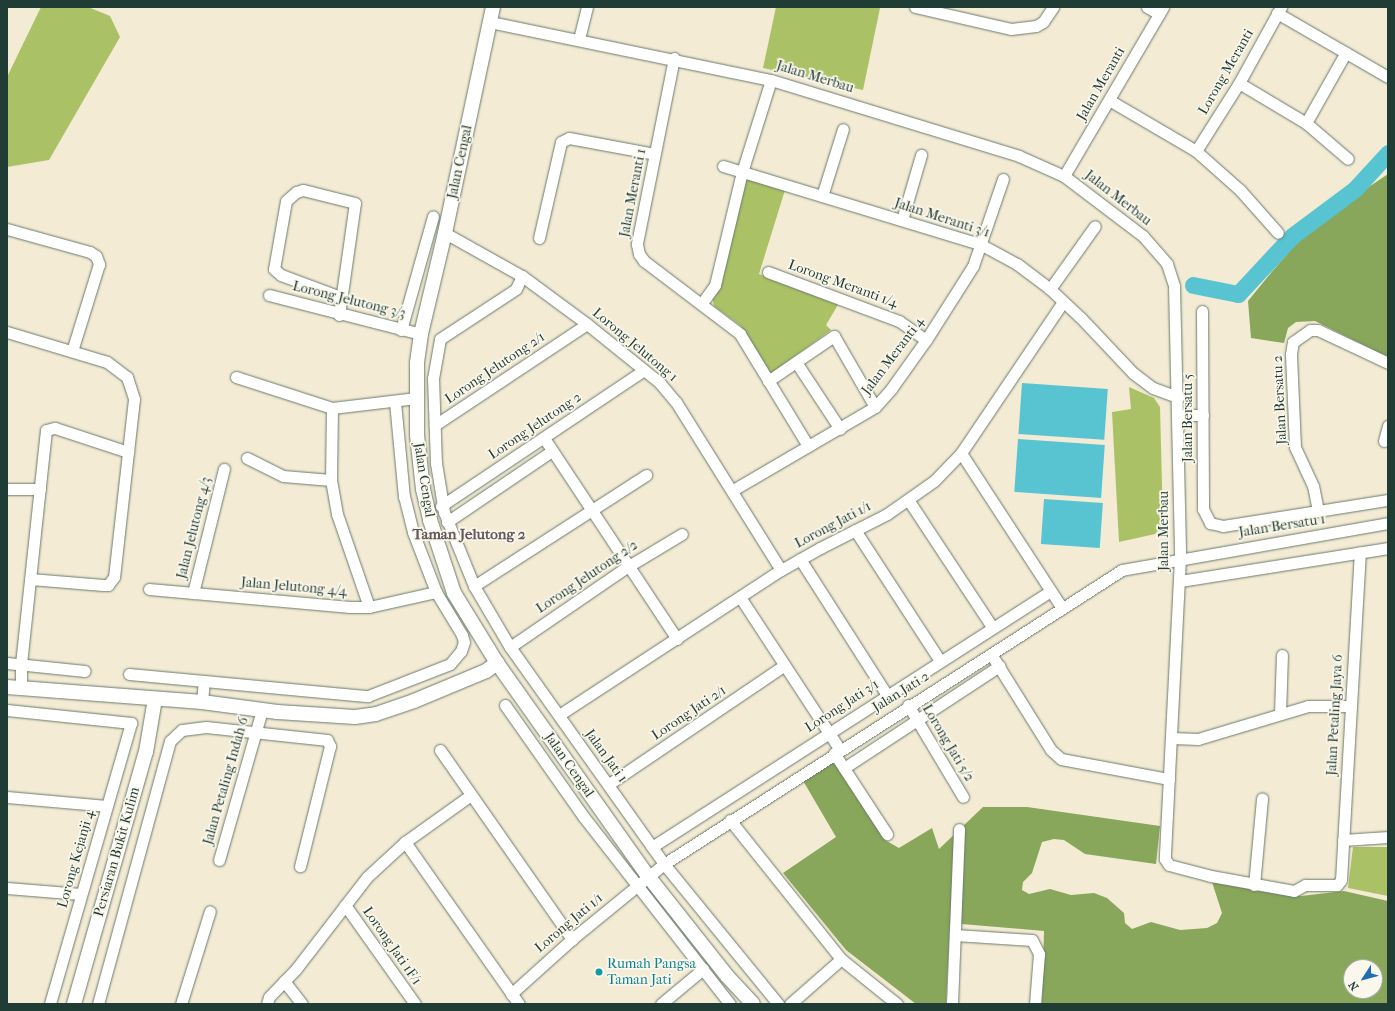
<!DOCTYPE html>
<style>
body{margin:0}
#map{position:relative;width:1395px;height:1011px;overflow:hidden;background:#f3ebd4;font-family:"IM FELL French Canon",serif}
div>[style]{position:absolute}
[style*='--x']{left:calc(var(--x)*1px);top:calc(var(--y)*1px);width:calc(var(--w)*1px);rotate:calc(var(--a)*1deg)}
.green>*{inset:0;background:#abc165}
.forest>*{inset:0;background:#88a75a}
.water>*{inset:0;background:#58c4d1;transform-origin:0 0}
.river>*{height:17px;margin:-8.5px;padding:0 8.5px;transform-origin:8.5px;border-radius:8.5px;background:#58c4d1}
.roads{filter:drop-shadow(0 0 1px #697a6c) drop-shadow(0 0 1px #697a6c)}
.minor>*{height:11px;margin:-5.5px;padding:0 5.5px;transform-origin:5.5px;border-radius:5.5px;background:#fff}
.tertiary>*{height:14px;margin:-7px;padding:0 7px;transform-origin:7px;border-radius:7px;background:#fff}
.dots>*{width:11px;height:11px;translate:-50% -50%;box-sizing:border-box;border:2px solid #fbf7ec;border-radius:50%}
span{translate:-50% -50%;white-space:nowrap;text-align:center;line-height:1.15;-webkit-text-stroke:3.5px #fbf7ec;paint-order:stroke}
.street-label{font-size:14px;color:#1f3d34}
.culture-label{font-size:14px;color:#0d838f}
.left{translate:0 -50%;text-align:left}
.neighbourhood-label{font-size:15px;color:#60585d;font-weight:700}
.frame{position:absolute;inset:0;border:8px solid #1f3d34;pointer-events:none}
.north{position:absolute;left:1343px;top:959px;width:40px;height:40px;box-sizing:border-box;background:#fbf7ec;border:1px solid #a3ada2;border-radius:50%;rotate:234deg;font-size:11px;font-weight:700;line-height:16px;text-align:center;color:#1f3d34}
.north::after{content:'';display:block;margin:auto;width:14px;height:18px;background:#1f6fb2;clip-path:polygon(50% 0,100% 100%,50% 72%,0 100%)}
</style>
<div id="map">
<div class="green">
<div style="clip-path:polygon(41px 7px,88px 7px,110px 16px,120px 37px,49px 160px,7px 167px,7px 77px)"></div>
<div style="clip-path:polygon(776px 7px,880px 8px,863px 90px,763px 68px)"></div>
<div style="clip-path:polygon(746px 177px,785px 190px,759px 274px,839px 303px,826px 325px,831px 330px,770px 374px,741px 326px,714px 306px,712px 297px)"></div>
<div style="clip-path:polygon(1129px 387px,1154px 398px,1160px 407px,1163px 524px,1155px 534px,1119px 542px,1112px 412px,1131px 409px)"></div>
<div style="clip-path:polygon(1353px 847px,1388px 847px,1388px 896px,1348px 888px)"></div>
</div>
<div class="forest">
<div style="clip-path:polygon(1388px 174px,1388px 357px,1315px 321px,1296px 322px,1288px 328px,1284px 343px,1251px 338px,1248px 301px,1270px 274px,1302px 237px,1354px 197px)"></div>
<div style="clip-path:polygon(evenodd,834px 758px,885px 840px,899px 848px,932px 828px,939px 849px,983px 807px,1027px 807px,1160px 826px,1156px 864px,1085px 854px,1064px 840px,1054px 839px,1042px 842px,1032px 873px,1023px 882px,1022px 890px,1029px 894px,1050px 889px,1071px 895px,1094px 893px,1107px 898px,1124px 913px,1125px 923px,1132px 929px,1151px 922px,1180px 930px,1207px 928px,1217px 923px,1222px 913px,1212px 882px,1301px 896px,1344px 891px,1388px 901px,1388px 1004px,1042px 1004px,1044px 931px,950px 923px,946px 1004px,916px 1004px,846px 950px,783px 873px,836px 837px,802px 779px,834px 758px,1351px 967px,1375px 967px,1375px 991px,1351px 991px,1351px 967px)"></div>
</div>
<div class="water">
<div style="left:1022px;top:383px;width:86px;height:51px;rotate:4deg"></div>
<div style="left:1018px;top:439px;width:87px;height:53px;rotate:4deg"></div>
<div style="left:1044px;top:499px;width:59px;height:45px;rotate:4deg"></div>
</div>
<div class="river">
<div style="--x:1193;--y:285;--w:46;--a:11.3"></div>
<div style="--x:1238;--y:294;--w:79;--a:-47"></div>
<div style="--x:1292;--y:236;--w:79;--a:-36.7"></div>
<div style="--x:1355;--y:189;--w:49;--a:-47.5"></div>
</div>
<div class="roads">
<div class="minor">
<div style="--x:915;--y:7;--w:98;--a:12.9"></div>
<div style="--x:1011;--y:29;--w:25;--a:-7"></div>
<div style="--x:1036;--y:26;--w:8;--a:-30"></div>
<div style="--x:1043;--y:22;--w:18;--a:-56"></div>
<div style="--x:1147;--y:7;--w:14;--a:30"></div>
<div style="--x:1277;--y:13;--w:128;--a:30"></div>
<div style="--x:490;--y:22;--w:287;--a:11.7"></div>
<div style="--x:771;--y:80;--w:259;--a:17"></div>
<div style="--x:1019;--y:156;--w:49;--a:24"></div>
<div style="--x:1064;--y:176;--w:99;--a:37.2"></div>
<div style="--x:1143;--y:236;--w:37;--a:49"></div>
<div style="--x:1167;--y:264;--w:23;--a:72"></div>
<div style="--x:1174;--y:286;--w:272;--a:88.7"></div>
<div style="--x:1180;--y:558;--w:301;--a:92.9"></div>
<div style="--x:1165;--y:859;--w:7;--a:56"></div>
<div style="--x:1169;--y:865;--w:43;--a:14.7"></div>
<div style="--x:1211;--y:876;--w:84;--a:10.2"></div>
<div style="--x:1294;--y:891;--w:13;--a:-29"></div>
<div style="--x:1305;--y:885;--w:32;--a:0"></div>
<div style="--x:1337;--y:885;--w:6;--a:-51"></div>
<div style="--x:1341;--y:880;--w:328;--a:-86.7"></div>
<div style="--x:579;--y:39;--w:33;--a:-76"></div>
<div style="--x:674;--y:58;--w:190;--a:101.3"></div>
<div style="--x:637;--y:244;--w:10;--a:79"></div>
<div style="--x:639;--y:254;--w:9;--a:54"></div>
<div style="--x:644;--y:261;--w:121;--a:37.2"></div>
<div style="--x:740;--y:334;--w:131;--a:58.7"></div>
<div style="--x:1239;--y:83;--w:78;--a:30.8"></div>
<div style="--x:1306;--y:123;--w:55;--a:40.6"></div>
<div style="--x:1109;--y:100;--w:101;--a:30.4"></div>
<div style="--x:1196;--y:151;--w:59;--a:41.6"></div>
<div style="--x:1240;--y:190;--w:57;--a:48.5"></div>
<div style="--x:1306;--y:123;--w:81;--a:-60.6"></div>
<div style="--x:1196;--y:151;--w:80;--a:-57.7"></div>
<div style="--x:1239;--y:83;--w:87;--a:-61.1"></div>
<div style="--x:723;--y:166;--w:269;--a:16.9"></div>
<div style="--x:980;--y:244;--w:42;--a:28.4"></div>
<div style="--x:1017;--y:264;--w:41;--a:37.1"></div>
<div style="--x:1050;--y:289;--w:42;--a:43.1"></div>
<div style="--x:1081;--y:318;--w:76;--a:46.6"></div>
<div style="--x:1133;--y:373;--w:25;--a:37"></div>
<div style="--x:1153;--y:388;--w:27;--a:20"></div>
<div style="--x:1064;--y:176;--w:196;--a:-59.6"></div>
<div style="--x:822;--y:196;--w:70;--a:-72.6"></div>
<div style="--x:902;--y:220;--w:68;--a:-73.7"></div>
<div style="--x:7;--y:229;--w:86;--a:15.5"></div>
<div style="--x:90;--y:252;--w:7;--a:34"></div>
<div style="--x:96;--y:256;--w:9;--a:69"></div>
<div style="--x:99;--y:264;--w:91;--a:107.2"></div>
<div style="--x:445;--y:233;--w:88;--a:29.2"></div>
<div style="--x:522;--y:276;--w:81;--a:36.4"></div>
<div style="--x:587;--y:324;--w:92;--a:38.9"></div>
<div style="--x:659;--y:382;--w:26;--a:50"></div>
<div style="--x:676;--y:402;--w:198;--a:58"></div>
<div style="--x:539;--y:238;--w:98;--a:-77.1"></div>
<div style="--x:561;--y:142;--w:9;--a:-27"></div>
<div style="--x:569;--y:138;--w:87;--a:10.5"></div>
<div style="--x:768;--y:272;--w:140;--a:20.5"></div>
<div style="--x:899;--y:321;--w:33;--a:35"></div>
<div style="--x:522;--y:276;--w:14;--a:115"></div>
<div style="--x:516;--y:289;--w:91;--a:146.7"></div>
<div style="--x:440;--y:339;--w:40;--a:100"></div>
<div style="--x:433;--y:378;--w:85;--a:88"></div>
<div style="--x:436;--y:463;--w:50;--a:80.7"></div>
<div style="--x:444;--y:512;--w:80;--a:67.9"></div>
<div style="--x:474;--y:586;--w:71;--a:59.5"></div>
<div style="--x:510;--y:647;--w:266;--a:54.6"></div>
<div style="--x:664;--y:864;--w:181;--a:50.8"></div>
<div style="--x:1050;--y:289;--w:77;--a:-54.5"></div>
<div style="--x:269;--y:295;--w:157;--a:14.4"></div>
<div style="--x:702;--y:303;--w:22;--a:-54"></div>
<div style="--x:715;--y:285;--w:116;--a:-76.6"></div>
<div style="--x:742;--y:172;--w:96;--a:-72.5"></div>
<div style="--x:1202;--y:311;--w:198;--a:89.7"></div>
<div style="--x:1203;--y:509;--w:16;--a:63"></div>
<div style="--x:1210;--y:523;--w:13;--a:13"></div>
<div style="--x:1223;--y:526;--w:167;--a:-9"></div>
<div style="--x:339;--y:315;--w:113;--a:-81.9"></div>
<div style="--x:355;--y:203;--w:54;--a:-166"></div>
<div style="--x:303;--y:190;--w:7;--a:164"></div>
<div style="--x:296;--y:192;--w:13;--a:138"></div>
<div style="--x:286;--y:201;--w:69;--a:100"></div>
<div style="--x:274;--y:269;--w:9;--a:41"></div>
<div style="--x:281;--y:275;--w:63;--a:20.4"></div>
<div style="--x:401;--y:330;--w:118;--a:-74.3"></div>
<div style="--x:7;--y:332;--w:104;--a:16.7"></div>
<div style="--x:107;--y:362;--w:25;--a:37"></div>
<div style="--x:127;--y:377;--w:23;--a:72"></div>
<div style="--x:134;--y:399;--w:179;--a:96.4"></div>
<div style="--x:114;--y:577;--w:10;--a:127"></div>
<div style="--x:108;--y:585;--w:5;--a:180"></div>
<div style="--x:103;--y:585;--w:73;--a:-175.3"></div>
<div style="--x:796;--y:362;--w:80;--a:56.7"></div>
<div style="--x:236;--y:377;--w:101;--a:17.9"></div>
<div style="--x:332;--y:408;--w:85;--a:-6.8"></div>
<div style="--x:768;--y:381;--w:80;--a:-34.3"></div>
<div style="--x:834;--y:336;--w:82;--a:60"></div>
<div style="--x:332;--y:408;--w:72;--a:90.8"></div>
<div style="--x:331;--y:480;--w:35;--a:80"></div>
<div style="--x:337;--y:514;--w:98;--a:71"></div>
<div style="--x:1179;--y:415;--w:24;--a:0"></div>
<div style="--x:435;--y:425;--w:182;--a:-33.6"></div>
<div style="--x:544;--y:438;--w:241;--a:56.5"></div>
<div style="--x:1384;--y:441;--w:16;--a:-75"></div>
<div style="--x:961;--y:453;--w:185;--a:56.9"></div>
<div style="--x:247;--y:458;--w:40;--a:26.6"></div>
<div style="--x:283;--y:476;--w:48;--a:4.8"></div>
<div style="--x:7;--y:489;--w:33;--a:0"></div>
<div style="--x:733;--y:490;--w:164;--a:-30.3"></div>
<div style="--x:875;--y:407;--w:24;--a:-48"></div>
<div style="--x:891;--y:389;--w:60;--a:-54.5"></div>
<div style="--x:926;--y:340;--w:88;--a:-57.6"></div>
<div style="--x:973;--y:266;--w:92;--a:-71"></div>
<div style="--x:909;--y:501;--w:151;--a:56.6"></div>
<div style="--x:441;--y:506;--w:244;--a:-33.8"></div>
<div style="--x:1318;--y:511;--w:25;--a:-101"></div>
<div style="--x:1313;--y:486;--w:43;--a:-114.8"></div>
<div style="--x:1295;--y:447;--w:93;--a:-92.5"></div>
<div style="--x:1291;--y:354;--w:12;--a:-81"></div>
<div style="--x:1293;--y:342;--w:21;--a:-35"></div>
<div style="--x:1310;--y:330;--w:8;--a:0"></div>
<div style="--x:1318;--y:330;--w:77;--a:25.2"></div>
<div style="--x:447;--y:522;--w:127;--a:-34.1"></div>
<div style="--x:855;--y:530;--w:156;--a:57"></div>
<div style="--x:800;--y:559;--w:161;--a:57.4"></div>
<div style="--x:1180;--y:581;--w:211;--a:-9"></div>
<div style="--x:474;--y:586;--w:205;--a:-32.8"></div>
<div style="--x:149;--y:589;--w:202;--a:5.1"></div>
<div style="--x:350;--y:607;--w:19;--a:0"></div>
<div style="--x:369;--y:607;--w:69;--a:-12.6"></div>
<div style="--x:193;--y:593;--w:128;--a:-76"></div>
<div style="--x:740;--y:597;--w:183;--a:56.8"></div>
<div style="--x:510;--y:647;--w:142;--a:-34.4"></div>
<div style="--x:627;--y:567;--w:64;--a:-31"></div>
<div style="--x:991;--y:654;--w:113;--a:58"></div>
<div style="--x:1051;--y:750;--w:13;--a:42"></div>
<div style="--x:1061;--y:759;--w:110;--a:10.5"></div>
<div style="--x:7;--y:663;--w:78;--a:5.9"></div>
<div style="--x:129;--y:674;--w:240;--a:5.3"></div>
<div style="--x:368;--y:696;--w:88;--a:-21.3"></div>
<div style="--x:450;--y:664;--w:17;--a:-50"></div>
<div style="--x:461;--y:651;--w:9;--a:-72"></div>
<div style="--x:464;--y:642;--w:7;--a:-106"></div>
<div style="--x:462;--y:635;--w:50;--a:-121.2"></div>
<div style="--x:436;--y:592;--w:64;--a:-111"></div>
<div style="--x:413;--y:532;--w:36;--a:-104"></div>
<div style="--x:404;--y:497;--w:96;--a:-95.4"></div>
<div style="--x:21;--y:688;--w:24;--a:-90"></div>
<div style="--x:21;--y:664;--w:235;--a:-83.9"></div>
<div style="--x:46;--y:430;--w:9;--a:-13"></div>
<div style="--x:55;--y:428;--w:77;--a:18.2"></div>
<div style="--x:202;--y:702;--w:21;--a:-85"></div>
<div style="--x:505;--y:705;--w:136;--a:54.9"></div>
<div style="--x:583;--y:816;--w:239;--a:52"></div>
<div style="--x:908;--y:705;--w:107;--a:59.1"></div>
<div style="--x:7;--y:710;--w:125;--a:6"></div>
<div style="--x:131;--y:723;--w:292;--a:106.1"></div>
<div style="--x:1280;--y:714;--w:59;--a:-88.1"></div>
<div style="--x:559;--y:715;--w:265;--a:-33.2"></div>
<div style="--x:781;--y:570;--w:45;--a:-29.4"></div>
<div style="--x:820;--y:548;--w:75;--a:-26.9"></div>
<div style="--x:887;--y:514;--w:57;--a:-35.1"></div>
<div style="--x:934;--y:481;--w:39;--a:-46"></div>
<div style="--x:961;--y:453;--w:182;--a:-56"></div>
<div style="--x:1172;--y:738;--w:26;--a:2"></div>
<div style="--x:1198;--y:739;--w:115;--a:-16.7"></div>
<div style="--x:1308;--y:706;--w:43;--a:0"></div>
<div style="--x:440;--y:750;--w:231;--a:55.1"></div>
<div style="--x:834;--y:753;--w:97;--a:56.8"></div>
<div style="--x:844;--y:768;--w:186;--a:-33.3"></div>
<div style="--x:609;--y:784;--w:212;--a:-34.1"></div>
<div style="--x:7;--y:797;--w:100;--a:5.1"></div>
<div style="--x:730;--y:820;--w:178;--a:51.4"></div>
<div style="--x:841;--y:959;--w:72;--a:38.8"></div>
<div style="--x:1343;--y:840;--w:45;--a:-3.8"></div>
<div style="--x:405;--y:842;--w:198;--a:54.9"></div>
<div style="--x:652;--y:847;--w:473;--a:-32.7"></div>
<div style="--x:219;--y:860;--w:156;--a:-74"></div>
<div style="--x:1254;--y:885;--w:87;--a:-84.7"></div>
<div style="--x:7;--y:888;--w:74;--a:4.6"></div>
<div style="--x:345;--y:905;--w:121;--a:54.7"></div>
<div style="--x:955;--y:935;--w:77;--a:3.7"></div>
<div style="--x:1032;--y:940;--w:16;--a:63"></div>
<div style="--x:1039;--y:954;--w:50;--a:94.6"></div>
<div style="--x:284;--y:981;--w:29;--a:52"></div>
<div style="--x:511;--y:994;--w:82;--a:-42"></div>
<div style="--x:572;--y:939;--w:119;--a:-39.2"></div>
<div style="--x:664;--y:864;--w:544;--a:-32.7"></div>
<div style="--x:1122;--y:570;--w:270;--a:-10"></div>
<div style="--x:98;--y:1004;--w:273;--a:-74.7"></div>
<div style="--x:170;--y:741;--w:16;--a:-43"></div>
<div style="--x:182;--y:730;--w:24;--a:-7"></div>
<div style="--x:206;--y:727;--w:122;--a:6.1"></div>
<div style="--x:327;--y:740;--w:7;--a:63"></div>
<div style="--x:330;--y:746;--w:124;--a:104"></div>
<div style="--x:181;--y:1004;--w:97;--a:-72.7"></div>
<div style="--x:267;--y:1004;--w:7;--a:-74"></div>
<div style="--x:269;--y:997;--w:39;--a:-46"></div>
<div style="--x:296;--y:969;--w:116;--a:-52.3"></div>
<div style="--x:367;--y:877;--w:52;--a:-42.6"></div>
<div style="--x:405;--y:842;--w:81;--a:-35.5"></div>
<div style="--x:661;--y:1004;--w:55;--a:-39.8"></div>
<div style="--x:790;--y:1004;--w:68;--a:-41.4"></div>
<div style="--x:952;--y:1004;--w:175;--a:-87.7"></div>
</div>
<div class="tertiary">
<div style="--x:493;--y:7;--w:231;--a:102"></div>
<div style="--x:445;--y:233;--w:104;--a:103.4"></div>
<div style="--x:421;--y:334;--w:29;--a:98"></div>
<div style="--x:417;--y:363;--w:72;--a:90"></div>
<div style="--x:417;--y:435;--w:54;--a:83.7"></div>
<div style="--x:423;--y:489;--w:32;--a:77"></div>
<div style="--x:430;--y:520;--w:77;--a:71.8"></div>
<div style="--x:454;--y:593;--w:82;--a:58.4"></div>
<div style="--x:497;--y:663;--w:261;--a:54.7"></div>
<div style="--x:648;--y:876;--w:127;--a:51.7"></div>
<div style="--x:727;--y:976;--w:38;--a:47"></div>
<div style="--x:7;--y:687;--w:196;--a:4.4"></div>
<div style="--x:202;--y:702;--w:76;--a:7.6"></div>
<div style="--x:277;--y:712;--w:78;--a:3.7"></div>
<div style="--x:355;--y:717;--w:21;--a:-8"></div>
<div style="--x:376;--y:714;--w:40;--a:-18.9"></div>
<div style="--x:414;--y:701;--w:78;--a:-22.6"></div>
<div style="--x:486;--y:671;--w:14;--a:-36"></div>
<div style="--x:74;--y:1004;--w:262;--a:-74.1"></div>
<div style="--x:146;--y:752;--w:54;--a:-80.4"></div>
</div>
</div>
<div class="dots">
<div style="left:599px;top:972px;background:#0f9aa8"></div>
</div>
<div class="street-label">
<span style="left:1226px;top:72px;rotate:-60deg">Lorong Meranti</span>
<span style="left:815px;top:77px;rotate:17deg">Jalan Merbau</span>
<span style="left:1101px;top:84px;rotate:-60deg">Jalan Meranti</span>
<span style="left:460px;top:162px;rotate:-78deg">Jalan Cengal</span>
<span style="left:633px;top:193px;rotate:-79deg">Jalan Meranti 1</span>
<span style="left:1118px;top:198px;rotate:38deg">Jalan Merbau</span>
<span style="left:942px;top:218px;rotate:18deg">Jalan Meranti 3/1</span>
<span style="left:843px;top:284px;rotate:20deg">Lorong Meranti 1/4</span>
<span style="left:349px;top:300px;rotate:14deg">Lorong Jelutong 3/3</span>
<span style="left:635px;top:345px;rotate:40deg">Lorong Jelutong 1</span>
<span style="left:893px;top:356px;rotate:-53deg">Jalan Meranti 4</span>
<span style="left:495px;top:368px;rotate:-34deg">Lorong Jelutong 2/1</span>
<span style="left:1280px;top:400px;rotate:-93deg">Jalan Bersatu 2</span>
<span style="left:1188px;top:418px;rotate:-90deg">Jalan Bersatu 5</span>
<span style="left:535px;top:426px;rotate:-34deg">Lorong Jelutong 2</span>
<span style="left:424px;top:480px;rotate:81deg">Jalan Cengal</span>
<span style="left:833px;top:525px;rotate:-28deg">Lorong Jati 1/1</span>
<span style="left:1282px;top:526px;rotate:-9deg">Jalan Bersatu 1</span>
<span style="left:194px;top:528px;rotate:-76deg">Jalan Jelutong 4/3</span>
<span style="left:1164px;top:531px;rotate:-90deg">Jalan Merbau</span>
<span style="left:587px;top:577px;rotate:-34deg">Lorong Jelutong 2/2</span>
<span style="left:294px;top:587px;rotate:5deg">Jalan Jelutong 4/4</span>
<span style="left:901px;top:692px;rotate:-32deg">Jalan Jati 2</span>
<span style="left:842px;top:706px;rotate:-33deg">Lorong Jati 3/1</span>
<span style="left:689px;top:713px;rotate:-34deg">Lorong Jati 2/1</span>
<span style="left:1335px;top:715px;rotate:-87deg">Jalan Petaling Jaya 6</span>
<span style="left:948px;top:743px;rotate:59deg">Lorong Jati 5/2</span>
<span style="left:606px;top:756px;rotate:54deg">Jalan Jati 1</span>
<span style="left:569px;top:765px;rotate:55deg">Jalan Cengal</span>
<span style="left:226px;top:781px;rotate:-74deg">Jalan Petaling Indah 6</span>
<span style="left:117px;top:852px;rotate:-74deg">Persiaran Bukit Kulim</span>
<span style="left:76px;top:859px;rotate:-74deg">Lorong Kejanji 4</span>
<span style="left:569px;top:923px;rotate:-40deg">Lorong Jati 1/1</span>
<span style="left:392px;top:946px;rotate:55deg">Lorong Jati 1F/1</span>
</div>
<div class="culture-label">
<span class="left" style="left:607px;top:972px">Rumah Pangsa<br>Taman Jati</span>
</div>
<div class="neighbourhood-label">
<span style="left:469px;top:535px">Taman Jelutong 2</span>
</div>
<div class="frame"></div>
<div class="north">N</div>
</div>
